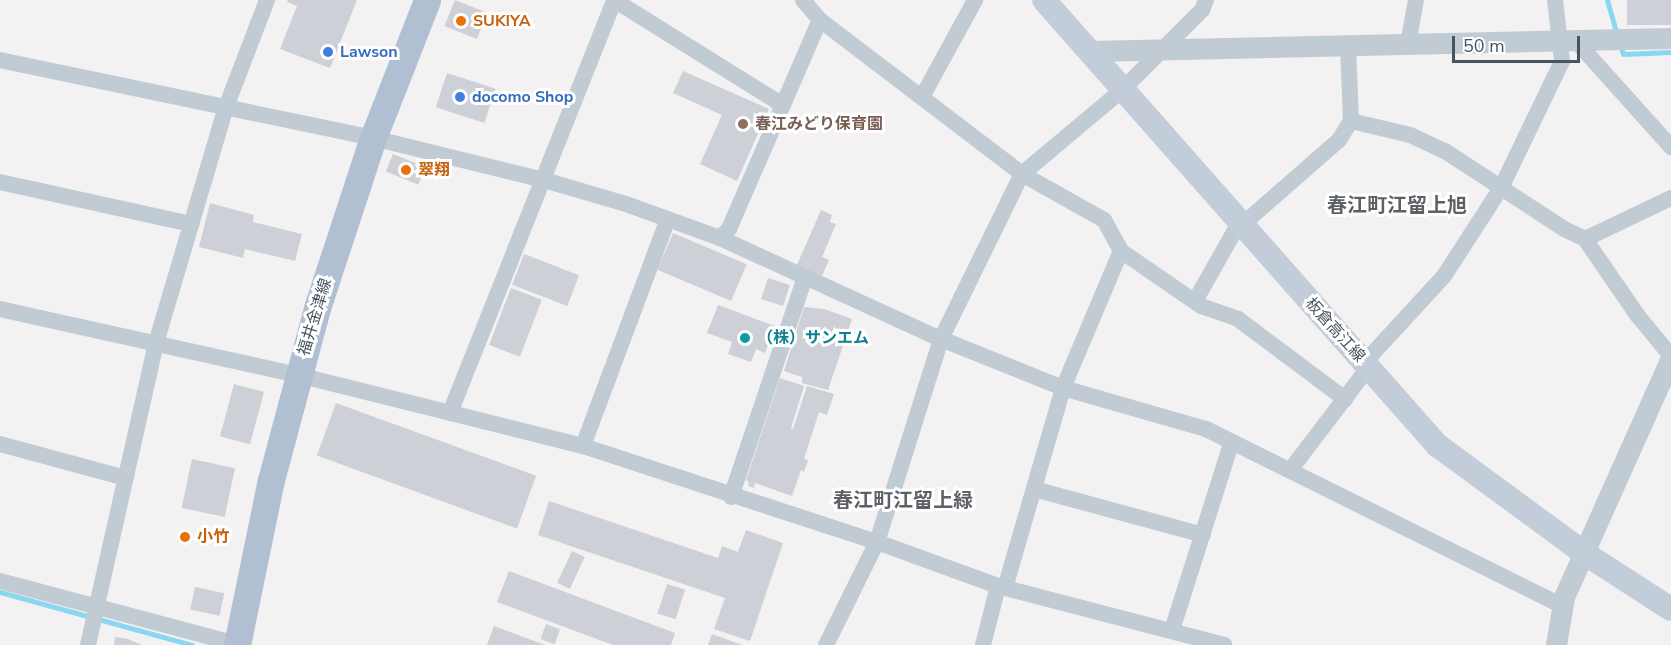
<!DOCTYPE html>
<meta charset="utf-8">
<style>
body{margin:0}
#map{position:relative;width:1671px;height:645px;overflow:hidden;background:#f3f1f1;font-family:"Nunito Sans","Noto Sans JP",sans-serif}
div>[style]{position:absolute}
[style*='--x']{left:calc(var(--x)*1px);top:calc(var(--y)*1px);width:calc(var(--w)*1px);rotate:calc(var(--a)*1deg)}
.stream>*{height:5px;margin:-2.5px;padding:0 2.5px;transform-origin:2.5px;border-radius:2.5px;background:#8ad8f0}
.building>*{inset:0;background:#cdd0d6;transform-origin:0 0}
.minor>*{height:16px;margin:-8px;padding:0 8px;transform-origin:8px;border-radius:8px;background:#c1cbd3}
.tertiary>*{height:21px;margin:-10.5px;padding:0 10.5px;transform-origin:10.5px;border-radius:10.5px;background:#c1cbd3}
.secondary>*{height:24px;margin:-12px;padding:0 12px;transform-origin:12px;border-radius:12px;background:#c3cdda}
.primary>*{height:27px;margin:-13.5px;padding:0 13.5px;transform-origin:13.5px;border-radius:13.5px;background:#b0bfd1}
.dots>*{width:16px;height:16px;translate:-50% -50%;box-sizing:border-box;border:3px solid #fff;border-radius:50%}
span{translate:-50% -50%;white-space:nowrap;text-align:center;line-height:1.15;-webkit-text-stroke:6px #fff;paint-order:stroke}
.food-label{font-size:16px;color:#c56008;font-weight:700}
.left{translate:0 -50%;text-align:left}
.shop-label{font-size:16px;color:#366cbe;font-weight:700}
.education-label{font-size:16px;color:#785e54;font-weight:700}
.street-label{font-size:16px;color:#485460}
.culture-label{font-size:16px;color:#0d838f;font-weight:700}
.quarter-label{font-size:20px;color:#5d6166;font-weight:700}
.scale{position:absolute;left:1452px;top:36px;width:128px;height:27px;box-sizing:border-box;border:3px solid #485460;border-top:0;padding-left:8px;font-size:18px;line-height:21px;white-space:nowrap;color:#485460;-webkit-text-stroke:4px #fff;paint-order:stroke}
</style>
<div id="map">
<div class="stream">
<div style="--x:1607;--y:0;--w:36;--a:74"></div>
<div style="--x:1620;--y:44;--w:10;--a:73"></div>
<div style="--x:1623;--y:54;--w:48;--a:-2.4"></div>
<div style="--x:0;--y:592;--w:199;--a:15.4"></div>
</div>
<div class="building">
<div style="clip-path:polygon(288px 0,357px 0,330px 68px,280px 49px,297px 6px,287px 2px)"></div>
<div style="left:455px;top:0;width:35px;height:28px;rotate:22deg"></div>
<div style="left:1627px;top:0;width:44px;height:25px"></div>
<div style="clip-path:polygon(683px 71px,769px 109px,737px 181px,700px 164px,722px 115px,673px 93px)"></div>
<div style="left:447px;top:73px;width:51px;height:36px;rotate:18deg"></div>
<div style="left:393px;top:154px;width:35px;height:19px;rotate:22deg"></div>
<div style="clip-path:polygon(210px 203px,254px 215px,253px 222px,302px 234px,295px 261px,245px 249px,243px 258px,199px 247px)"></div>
<div style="clip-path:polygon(821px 210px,832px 215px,830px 222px,836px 224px,822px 257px,829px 260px,822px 276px,797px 265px)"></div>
<div style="left:673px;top:233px;width:80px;height:40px;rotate:23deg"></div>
<div style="left:524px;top:254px;width:59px;height:33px;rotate:21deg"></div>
<div style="left:768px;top:278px;width:23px;height:22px;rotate:18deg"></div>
<div style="left:511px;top:288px;width:33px;height:61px;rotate:21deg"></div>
<div style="clip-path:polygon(718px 305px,775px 326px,765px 353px,756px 349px,751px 362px,728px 354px,732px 342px,707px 333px)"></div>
<div style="clip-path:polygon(804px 307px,824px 309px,852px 319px,828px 390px,802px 383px,802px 377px,784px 371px)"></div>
<div style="clip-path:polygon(780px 378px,804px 386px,791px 428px,793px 429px,807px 386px,834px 394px,827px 415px,819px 412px,804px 459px,808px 460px,804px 472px,801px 470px,792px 496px,755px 483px,754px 488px,748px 486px,749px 482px,746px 480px)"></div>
<div style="left:234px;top:384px;width:31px;height:54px;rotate:15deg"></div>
<div style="left:336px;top:403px;width:213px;height:56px;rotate:20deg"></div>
<div style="left:192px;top:459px;width:44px;height:50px;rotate:12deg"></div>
<div style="clip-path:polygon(549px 501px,718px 558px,722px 546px,738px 552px,746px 530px,783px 543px,750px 641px,714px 629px,725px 598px,538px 535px)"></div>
<div style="left:572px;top:551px;width:14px;height:35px;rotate:25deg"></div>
<div style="clip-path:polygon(509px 571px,675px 633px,671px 645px,613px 645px,497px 602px)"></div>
<div style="left:667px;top:584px;width:19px;height:31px;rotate:18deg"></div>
<div style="left:195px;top:587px;width:30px;height:23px;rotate:12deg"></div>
<div style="left:546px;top:624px;width:15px;height:16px;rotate:20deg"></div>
<div style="clip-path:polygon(494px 626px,545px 645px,487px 645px)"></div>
<div style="clip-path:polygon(712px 634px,742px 645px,708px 645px)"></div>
<div style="clip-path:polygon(115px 637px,128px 639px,142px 645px,114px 645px)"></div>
</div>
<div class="minor">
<div style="--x:614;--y:0;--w:199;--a:31.9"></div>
<div style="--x:803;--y:0;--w:26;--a:50"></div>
<div style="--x:820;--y:20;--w:254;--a:37.3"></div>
<div style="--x:1022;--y:174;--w:94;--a:29.3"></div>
<div style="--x:1104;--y:220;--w:35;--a:61"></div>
<div style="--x:1121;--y:251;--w:97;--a:34.5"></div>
<div style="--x:1201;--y:306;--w:39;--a:19"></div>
<div style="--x:1238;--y:319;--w:134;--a:36.8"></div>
<div style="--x:1575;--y:40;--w:144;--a:48.1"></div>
<div style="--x:1408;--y:44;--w:45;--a:-79.7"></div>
<div style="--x:0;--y:60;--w:381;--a:11.8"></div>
<div style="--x:373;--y:138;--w:176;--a:13.8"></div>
<div style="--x:544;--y:180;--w:85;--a:16.3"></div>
<div style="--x:626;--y:204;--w:100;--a:19.9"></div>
<div style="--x:720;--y:238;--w:243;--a:24.6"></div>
<div style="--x:941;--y:339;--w:131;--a:21.9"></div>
<div style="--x:1063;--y:388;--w:149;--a:16"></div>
<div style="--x:1206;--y:429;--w:398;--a:26.4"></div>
<div style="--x:922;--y:97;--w:111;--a:-61.3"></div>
<div style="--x:1351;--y:121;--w:61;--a:13.3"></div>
<div style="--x:1410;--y:135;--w:38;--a:25"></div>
<div style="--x:1445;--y:151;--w:142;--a:33.2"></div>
<div style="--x:1564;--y:229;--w:23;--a:25"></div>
<div style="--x:1585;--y:239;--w:93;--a:55.5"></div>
<div style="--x:1638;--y:316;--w:52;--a:50.5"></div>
<div style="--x:0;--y:182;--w:196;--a:12.4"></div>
<div style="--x:720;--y:238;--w:13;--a:-45"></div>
<div style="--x:729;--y:229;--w:228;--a:-66.5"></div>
<div style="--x:1585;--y:239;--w:95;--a:-25.5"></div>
<div style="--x:1195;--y:301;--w:79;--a:-60.5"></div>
<div style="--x:1234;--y:232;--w:140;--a:-41.2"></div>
<div style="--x:1339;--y:140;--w:22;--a:-58"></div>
<div style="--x:1351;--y:121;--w:76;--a:-92.3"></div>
<div style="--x:0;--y:309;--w:305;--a:12.5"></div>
<div style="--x:298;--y:375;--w:294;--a:14"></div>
<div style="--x:583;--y:446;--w:309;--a:18.1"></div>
<div style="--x:877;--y:542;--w:129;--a:20"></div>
<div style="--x:998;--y:586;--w:234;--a:14.6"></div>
<div style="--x:1364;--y:363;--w:118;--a:-47.4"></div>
<div style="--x:1444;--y:276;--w:105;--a:-57.1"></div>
<div style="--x:1501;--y:188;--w:141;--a:-64.3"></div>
<div style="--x:1562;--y:61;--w:61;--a:-96.5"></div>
<div style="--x:450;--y:413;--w:444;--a:-68.3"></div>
<div style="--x:0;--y:444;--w:130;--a:15.2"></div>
<div style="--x:583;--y:446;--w:242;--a:-69.5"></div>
<div style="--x:1291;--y:469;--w:127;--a:-52.7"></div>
<div style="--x:1034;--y:489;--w:175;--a:15.2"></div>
<div style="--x:731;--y:497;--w:232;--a:-71.4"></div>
<div style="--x:0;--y:581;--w:245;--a:14.9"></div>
<div style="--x:1005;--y:588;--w:208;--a:-73.8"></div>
<div style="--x:1063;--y:388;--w:149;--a:-67.1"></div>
<div style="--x:1172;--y:630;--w:198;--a:-72.4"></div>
<div style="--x:88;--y:645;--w:310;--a:-77.3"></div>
<div style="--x:156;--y:343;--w:246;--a:-73.5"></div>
<div style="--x:226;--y:107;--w:115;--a:-69"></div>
<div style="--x:826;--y:645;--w:115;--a:-63.7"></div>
<div style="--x:877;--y:542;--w:213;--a:-72.5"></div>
<div style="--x:941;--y:339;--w:184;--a:-63.9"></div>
<div style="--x:1022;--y:174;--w:129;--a:-40"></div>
<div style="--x:1121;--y:91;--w:115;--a:-45"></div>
<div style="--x:1202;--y:10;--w:11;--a:-68"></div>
<div style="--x:983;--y:645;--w:61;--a:-75.7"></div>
</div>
<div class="tertiary">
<div style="--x:1090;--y:51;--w:581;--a:-1.28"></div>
<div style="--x:1556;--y:645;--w:49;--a:-80.5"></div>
<div style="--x:1564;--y:597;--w:262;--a:-65.9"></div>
</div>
<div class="secondary">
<div style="--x:1044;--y:0;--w:594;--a:48.55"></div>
<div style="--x:1437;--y:445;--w:182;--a:36.3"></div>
<div style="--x:1584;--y:553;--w:103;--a:32.8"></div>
</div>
<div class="primary">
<div style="--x:237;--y:645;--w:168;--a:-78.4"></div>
<div style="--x:271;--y:480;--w:181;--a:-75"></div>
<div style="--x:318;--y:305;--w:176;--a:-71.8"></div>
<div style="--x:373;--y:138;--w:148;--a:-68.6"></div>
</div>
<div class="dots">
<div style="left:461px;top:21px;background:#e8710a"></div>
<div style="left:328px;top:52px;background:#3f7fe0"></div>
<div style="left:460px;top:97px;background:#3f7fe0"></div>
<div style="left:743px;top:124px;background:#8d6e63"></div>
<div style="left:406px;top:170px;background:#e8710a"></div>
<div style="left:745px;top:338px;background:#0f9aa8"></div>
<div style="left:185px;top:537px;background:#e8710a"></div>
</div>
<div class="food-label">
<span class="left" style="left:473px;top:21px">SUKIYA</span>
<span class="left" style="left:418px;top:170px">翠翔</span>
<span class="left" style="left:197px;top:537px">小竹</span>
</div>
<div class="shop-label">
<span class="left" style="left:340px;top:52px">Lawson</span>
<span class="left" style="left:472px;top:97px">docomo Shop</span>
</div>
<div class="education-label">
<span class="left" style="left:755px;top:124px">春江みどり保育園</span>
</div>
<div class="street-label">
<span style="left:315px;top:317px;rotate:-73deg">福井金津線</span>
<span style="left:1335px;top:330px;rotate:48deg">板倉高江線</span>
</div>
<div class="culture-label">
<span class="left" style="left:757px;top:338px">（株）サンエム</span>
</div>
<div class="quarter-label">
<span style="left:1397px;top:205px">春江町江留上旭</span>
<span style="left:903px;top:500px">春江町江留上緑</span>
</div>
<div class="scale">50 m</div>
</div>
